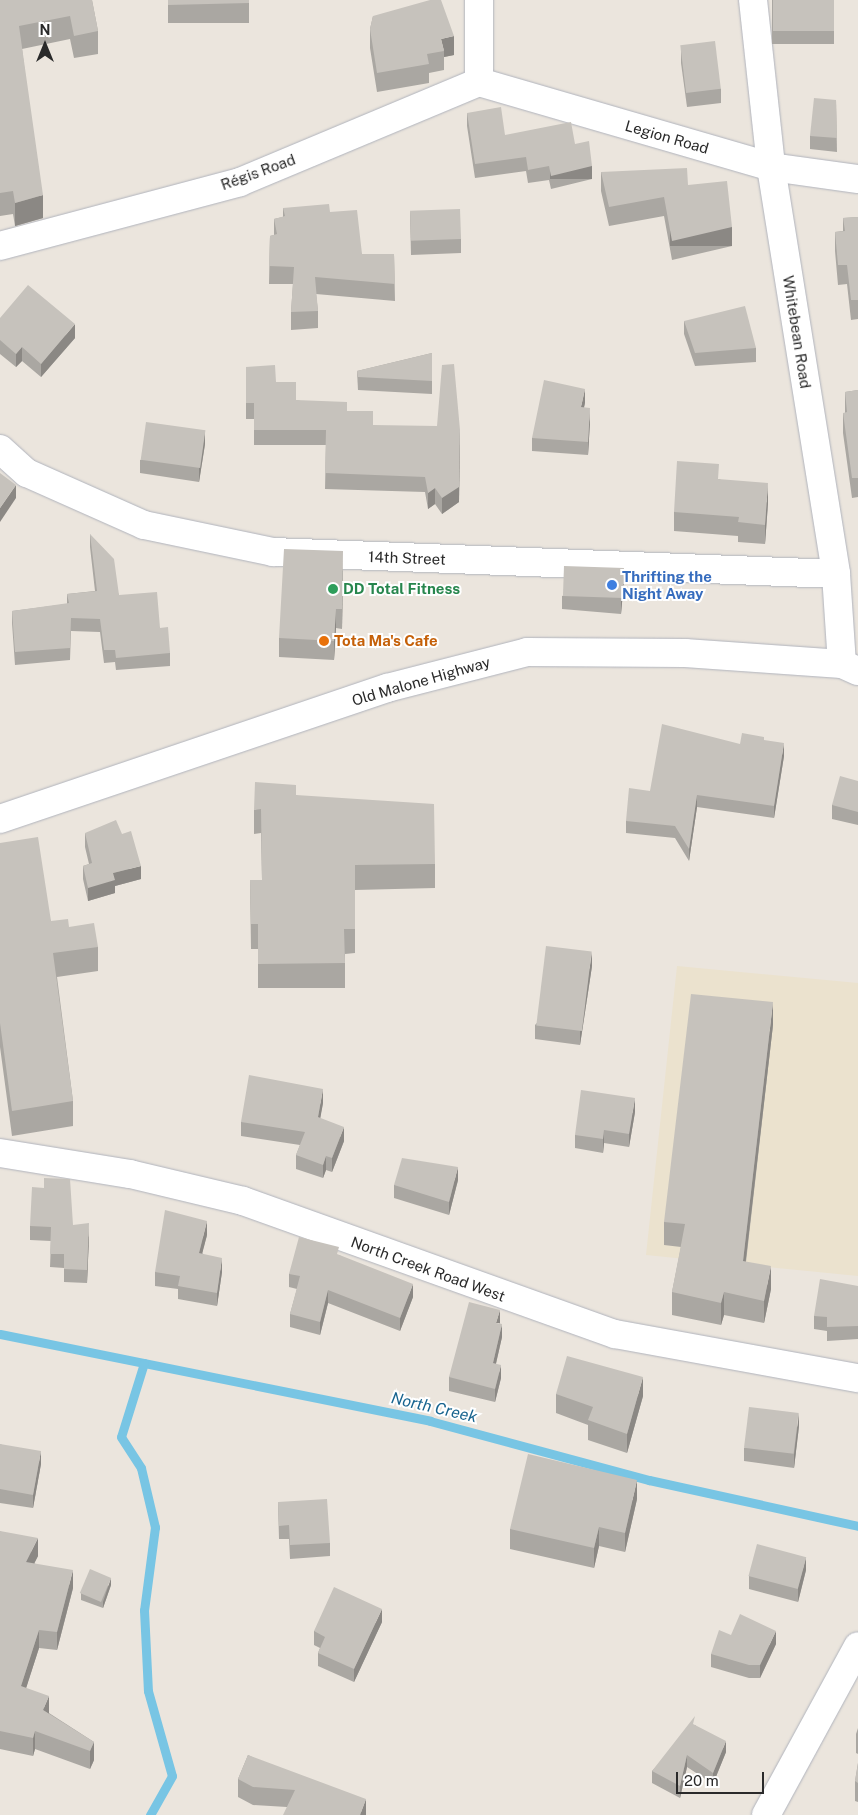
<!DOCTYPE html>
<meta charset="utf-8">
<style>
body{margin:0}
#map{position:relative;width:858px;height:1815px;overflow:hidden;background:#ebe5dd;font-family:"Public Sans",sans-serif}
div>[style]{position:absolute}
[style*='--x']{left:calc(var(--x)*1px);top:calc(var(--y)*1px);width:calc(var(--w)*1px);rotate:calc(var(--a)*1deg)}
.education>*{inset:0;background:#ebe2ce}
.stream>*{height:9px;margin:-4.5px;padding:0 4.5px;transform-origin:4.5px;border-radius:4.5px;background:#78c5e4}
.roads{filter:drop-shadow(0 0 1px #b0b3bc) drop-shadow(0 0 1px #b0b3bc)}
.minor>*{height:28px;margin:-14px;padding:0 14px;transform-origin:14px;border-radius:14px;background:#fff}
.tertiary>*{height:28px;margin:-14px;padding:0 14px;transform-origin:14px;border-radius:14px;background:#fff}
.wall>*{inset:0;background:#aaa7a2;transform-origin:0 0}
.shaded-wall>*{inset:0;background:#8b8884;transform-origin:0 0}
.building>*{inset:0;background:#c6c2bc;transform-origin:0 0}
.dots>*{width:14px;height:14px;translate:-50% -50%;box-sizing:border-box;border:2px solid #fff;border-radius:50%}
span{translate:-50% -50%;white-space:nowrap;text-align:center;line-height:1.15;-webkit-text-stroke:4px #fff;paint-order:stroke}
.street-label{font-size:15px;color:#2a2a2a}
.shop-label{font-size:15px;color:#366cbe;font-weight:700}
.left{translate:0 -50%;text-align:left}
.leisure-label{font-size:15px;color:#27864d;font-weight:700}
.food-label{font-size:15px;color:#c56008;font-weight:700}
.water-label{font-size:16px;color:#18648f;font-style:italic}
.north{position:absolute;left:20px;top:20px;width:50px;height:50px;-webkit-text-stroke:4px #fff;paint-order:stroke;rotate:0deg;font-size:14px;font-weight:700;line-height:20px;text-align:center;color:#2a2a2a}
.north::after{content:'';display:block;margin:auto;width:18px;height:22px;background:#2a2a2a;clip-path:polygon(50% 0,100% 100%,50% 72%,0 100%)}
.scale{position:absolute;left:676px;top:1772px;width:88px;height:22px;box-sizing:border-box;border:2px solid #2a2a2a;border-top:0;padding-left:6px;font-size:15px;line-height:18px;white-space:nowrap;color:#2a2a2a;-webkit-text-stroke:4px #fff;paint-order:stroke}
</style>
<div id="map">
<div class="education">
<div style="clip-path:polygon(677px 966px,858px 983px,858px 1276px,646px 1255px)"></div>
</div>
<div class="stream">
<div style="--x:0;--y:1334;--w:439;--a:11.4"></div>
<div style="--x:430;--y:1421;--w:227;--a:15.1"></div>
<div style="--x:649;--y:1480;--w:214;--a:12.4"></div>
<div style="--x:144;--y:1363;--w:77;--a:107.3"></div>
<div style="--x:121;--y:1437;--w:37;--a:57"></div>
<div style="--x:141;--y:1468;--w:61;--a:76.7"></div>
<div style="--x:155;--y:1527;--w:84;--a:97.5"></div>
<div style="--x:144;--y:1610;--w:81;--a:87.2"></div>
<div style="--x:148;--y:1691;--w:88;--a:74.2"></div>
<div style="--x:172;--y:1776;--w:45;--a:119.4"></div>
</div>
<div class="roads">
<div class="minor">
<div style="--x:479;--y:0;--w:82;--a:90"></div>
<div style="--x:753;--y:0;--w:168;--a:83.8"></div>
<div style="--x:771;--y:167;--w:412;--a:80.9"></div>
<div style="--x:836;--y:574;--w:90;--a:86.2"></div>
<div style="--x:479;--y:82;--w:304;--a:16.2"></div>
<div style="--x:771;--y:167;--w:88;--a:7.9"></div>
<div style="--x:0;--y:246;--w:248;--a:-14.9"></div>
<div style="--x:240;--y:182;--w:259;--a:-22.7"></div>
<div style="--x:0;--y:449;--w:36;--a:42"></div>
<div style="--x:27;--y:473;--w:128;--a:24"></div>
<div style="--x:144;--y:525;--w:132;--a:11.8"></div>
<div style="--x:273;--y:552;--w:563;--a:2.24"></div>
<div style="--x:0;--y:1153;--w:132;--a:9.2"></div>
<div style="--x:130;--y:1174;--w:116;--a:13.4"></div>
<div style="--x:243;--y:1201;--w:395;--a:19.7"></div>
<div style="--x:615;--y:1334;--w:247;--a:10.3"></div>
<div style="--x:766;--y:1815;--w:192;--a:-61.4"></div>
</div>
<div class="tertiary">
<div style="--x:0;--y:819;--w:409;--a:-18.7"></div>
<div style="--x:387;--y:688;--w:145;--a:-14.4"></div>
<div style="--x:527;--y:652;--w:158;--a:0.4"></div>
<div style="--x:685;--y:653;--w:157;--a:4"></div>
<div style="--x:842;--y:664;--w:17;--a:24"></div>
</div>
</div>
<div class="wall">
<div style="clip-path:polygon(0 0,92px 0,98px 31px,98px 54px,74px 58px,70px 39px,22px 49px,43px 218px,15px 226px,13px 214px,0 216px)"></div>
<div style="left:168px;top:0;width:81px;height:23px"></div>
<div style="left:772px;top:0;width:62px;height:44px"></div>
<div style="clip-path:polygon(373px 16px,454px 55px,444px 57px,444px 70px,429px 73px,429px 83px,377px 92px,370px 48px,370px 29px)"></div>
<div style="clip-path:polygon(681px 49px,721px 89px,721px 103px,687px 107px,681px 63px)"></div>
<div style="clip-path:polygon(836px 100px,837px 152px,810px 149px,810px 136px)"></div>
<div style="clip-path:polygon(467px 113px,505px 135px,575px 144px,592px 179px,551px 189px,549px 180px,528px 183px,526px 171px,475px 178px,467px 126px)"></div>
<div style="clip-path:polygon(601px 172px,688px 185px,732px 246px,672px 260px,664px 216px,609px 226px,601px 191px)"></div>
<div style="clip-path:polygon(283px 208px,330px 212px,362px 254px,394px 254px,395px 301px,316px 294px,318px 311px,318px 328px,291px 330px,291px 312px,293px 284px,269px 284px,270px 236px,274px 235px,274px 219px,283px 217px)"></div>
<div style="clip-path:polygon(410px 212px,461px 239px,461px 253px,411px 255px)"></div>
<div style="clip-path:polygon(858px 217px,858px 319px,851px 320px,847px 284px,838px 285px,835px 251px,835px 232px,843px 231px,843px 218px)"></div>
<div style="clip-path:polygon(0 318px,75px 338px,41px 377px,22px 361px,16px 367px,0 354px)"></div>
<div style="clip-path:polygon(684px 321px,756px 348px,756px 362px,695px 366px,684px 334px)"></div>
<div style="clip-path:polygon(432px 353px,432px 394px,358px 390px,357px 371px)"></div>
<div style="clip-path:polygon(246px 367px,276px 382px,296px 400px,347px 411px,373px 425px,460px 445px,459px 502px,442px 514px,435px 504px,428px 509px,425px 492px,325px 489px,326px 445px,254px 445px,254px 419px,246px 419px)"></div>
<div style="clip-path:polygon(858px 390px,858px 497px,852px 498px,843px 433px,843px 413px,845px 413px,845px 392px)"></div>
<div style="clip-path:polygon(585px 403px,584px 407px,590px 422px,588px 455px,532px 451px,532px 438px)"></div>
<div style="clip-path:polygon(205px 444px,199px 482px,140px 473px,140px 460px)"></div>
<div style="clip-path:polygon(719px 479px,768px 503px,765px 544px,738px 542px,738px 536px,674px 531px,674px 512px)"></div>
<div style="clip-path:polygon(90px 534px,119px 595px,160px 628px,170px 653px,170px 666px,116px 670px,115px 662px,104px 663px,100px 632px,71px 631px,70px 660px,15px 665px,12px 623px,12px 611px,67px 604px,67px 594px,95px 591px,90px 547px)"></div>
<div style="clip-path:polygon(343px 570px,342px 629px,336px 628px,334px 660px,279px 657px,279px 638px)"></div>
<div style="clip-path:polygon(624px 581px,621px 614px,562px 609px,562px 596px)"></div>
<div style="clip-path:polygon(764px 741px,784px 756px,774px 818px,697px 807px,689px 861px,675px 838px,626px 833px,626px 821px,650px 791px,740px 744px)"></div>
<div style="clip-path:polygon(858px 781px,858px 825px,832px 819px,832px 805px)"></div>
<div style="clip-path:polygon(296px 795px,435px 864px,435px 888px,355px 890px,355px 953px,345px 954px,345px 988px,258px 988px,258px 949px,251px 949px,250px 880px,262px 880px,261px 833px,254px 834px,254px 810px)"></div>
<div style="clip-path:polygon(85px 833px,141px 879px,115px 886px,115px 893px,88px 901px,83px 879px,83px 866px,89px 864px,85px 847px)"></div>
<div style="clip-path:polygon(0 843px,51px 921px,98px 947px,98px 971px,57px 977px,73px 1101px,73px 1126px,12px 1136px,0 1047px)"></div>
<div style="clip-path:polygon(592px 966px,580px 1045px,535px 1039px,535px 1025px)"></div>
<div style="clip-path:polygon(773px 1025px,746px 1262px,771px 1289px,764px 1323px,724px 1315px,721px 1325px,672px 1315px,672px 1292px,681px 1247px,664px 1245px,664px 1222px)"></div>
<div style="clip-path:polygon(323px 1103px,320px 1118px,344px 1141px,332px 1172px,326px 1170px,323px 1178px,296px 1169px,296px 1155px,300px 1145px,241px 1136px,241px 1122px)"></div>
<div style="clip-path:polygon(635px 1112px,629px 1147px,604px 1143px,603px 1153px,575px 1148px,575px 1135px)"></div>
<div style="clip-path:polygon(458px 1180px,449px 1215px,394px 1198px,394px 1185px)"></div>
<div style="clip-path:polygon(73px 1225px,89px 1237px,87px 1283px,64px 1282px,64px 1268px,50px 1267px,51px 1241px,30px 1240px,30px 1226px)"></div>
<div style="clip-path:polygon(207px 1235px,202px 1253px,222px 1272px,217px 1306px,178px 1299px,178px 1289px,155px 1286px,155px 1272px)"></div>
<div style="clip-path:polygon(339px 1255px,413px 1297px,400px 1331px,328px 1303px,320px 1335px,290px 1327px,290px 1314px,297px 1289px,289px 1287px,289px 1274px)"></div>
<div style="clip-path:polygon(858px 1286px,858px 1339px,827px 1341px,827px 1331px,814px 1329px,814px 1316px)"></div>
<div style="clip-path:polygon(500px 1323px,502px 1337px,496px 1364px,501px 1378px,495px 1402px,449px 1391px,449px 1377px)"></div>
<div style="clip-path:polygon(556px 1394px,643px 1396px,627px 1453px,588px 1440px,588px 1425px,556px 1413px)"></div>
<div style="clip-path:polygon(799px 1426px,794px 1468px,744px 1461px,744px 1448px)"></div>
<div style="clip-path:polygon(0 1444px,41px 1464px,33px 1508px,0 1503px)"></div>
<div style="clip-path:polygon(637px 1499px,625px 1552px,599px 1546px,594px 1568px,510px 1549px,510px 1529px)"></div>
<div style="clip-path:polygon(278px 1502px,330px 1543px,330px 1556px,290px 1559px,289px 1539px,279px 1539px)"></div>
<div style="clip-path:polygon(0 1531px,38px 1556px,34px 1563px,73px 1588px,57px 1650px,39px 1648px,26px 1688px,49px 1713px,94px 1742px,94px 1760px,90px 1769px,35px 1749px,33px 1756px,0 1749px)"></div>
<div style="clip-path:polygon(806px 1570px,798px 1602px,749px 1589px,749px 1576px)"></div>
<div style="clip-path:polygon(111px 1585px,103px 1608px,81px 1600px,81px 1593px)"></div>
<div style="clip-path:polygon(382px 1622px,354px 1682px,318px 1666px,318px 1653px,320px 1648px,314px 1645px,314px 1631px)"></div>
<div style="clip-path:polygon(776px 1644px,760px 1678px,749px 1678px,711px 1667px,711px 1654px)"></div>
<div style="clip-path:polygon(695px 1725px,726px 1752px,713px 1784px,687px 1767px,680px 1798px,652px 1783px,652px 1771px)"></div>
<div style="clip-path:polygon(858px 1728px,858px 1754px,856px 1753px,856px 1734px)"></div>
<div style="clip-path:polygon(248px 1755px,366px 1815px,287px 1807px,253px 1805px,238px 1797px,238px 1779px)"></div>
<div style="clip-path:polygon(858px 1763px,858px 1802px,855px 1801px,855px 1781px)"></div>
</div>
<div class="shaded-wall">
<div style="clip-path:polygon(454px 36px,454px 55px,444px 57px,444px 51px,441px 39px)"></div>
<div style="left:592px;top:166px;width:13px;height:42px;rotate:90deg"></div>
<div style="clip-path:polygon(43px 195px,43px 218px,15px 226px,15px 203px)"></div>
<div style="left:732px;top:227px;width:19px;height:62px;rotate:90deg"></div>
<div style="clip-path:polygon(75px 324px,75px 338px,41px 377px,41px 364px)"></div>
<div style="clip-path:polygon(22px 347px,22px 361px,16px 367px,16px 354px)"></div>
<div style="clip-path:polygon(585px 389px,585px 403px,581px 420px,581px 407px)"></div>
<div style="clip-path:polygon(590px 408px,590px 422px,588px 455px,588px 442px)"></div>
<div style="clip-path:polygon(205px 430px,205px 444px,199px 482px,199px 468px)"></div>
<div style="clip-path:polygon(460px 430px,459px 502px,442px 514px,442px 498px)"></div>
<div style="clip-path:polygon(768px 483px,768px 503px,765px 544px,765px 525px)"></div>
<div style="clip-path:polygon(16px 485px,16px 498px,0 522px,0 508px)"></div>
<div style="clip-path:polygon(435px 488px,435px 504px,428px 509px,428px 493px)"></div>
<div style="clip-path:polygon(343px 551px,343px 570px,342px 629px,342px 609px)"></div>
<div style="clip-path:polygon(624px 568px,624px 581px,621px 614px,621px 601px)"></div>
<div style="clip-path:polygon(336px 609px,336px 628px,334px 660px,334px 641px)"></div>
<div style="clip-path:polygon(784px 743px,784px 756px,774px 818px,774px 806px)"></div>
<div style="clip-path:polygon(697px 795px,697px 807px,689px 861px,689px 849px)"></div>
<div style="clip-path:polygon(141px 866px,141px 879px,115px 886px,115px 893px,88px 901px,88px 888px,113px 873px)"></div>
<div style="clip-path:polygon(592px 952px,592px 966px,580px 1045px,580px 1032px)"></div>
<div style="clip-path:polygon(773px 1002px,773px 1025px,743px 1284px,743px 1261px)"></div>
<div style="clip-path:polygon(323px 1089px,323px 1103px,318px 1131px,318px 1117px)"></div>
<div style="clip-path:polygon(635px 1098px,635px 1112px,629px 1147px,629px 1134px)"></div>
<div style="clip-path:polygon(344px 1127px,344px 1141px,332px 1172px,332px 1158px)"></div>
<div style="clip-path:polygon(604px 1130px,604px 1143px,603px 1153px,603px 1139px)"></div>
<div style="clip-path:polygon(326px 1156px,326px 1170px,323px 1178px,323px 1165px)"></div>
<div style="clip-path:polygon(458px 1167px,458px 1180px,449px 1215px,449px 1202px)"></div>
<div style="clip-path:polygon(207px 1221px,207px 1235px,199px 1266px,199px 1253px)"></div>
<div style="clip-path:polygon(89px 1223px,89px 1237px,87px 1283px,87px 1270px)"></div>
<div style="clip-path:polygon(222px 1258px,222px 1272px,217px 1306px,217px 1293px)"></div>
<div style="clip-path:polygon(771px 1266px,771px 1289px,764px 1323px,764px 1301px)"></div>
<div style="clip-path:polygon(413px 1284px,413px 1297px,400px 1331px,400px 1318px)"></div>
<div style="clip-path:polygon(328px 1290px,328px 1303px,320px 1335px,320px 1322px)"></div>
<div style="clip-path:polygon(724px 1292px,724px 1315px,721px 1325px,721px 1303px)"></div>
<div style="clip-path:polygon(500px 1310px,500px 1323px,496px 1323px)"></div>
<div style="clip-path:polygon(502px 1324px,502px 1337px,493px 1376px,493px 1363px)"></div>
<div style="clip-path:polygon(501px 1365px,501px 1378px,495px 1402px,495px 1389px)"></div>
<div style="clip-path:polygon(643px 1377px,643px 1396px,627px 1453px,627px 1434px)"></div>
<div style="clip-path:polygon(799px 1413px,799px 1426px,794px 1468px,794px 1455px)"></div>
<div style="clip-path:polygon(41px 1451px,41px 1464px,33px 1508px,33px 1495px)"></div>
<div style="clip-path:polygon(637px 1480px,637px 1499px,625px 1552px,625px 1533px)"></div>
<div style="clip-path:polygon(599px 1527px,599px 1546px,594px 1568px,594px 1548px)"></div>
<div style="clip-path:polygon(38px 1538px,38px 1556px,26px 1580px,26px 1562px)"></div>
<div style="clip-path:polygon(806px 1557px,806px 1570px,798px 1602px,798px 1588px)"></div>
<div style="clip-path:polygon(73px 1570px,73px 1588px,57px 1650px,57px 1632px)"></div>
<div style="clip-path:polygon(111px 1578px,111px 1585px,103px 1608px,103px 1602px)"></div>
<div style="clip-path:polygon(382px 1609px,382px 1622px,354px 1682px,354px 1669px)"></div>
<div style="clip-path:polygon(39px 1630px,39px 1648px,21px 1704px,21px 1686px)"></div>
<div style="clip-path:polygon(776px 1631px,776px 1644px,760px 1678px,760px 1665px)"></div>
<div style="clip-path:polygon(49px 1696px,49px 1714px,43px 1710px)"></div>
<div style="clip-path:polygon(35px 1731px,35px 1749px,33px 1756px,33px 1738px)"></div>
<div style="clip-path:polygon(726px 1741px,726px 1752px,713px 1784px,713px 1773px)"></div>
<div style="clip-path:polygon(94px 1742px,94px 1760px,90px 1769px,90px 1751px)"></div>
<div style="clip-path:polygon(687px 1755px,687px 1767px,680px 1798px,680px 1786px)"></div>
<div style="clip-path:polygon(366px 1799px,366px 1815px,360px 1815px)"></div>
</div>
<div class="building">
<div style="clip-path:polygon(0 0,92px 0,98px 31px,74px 36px,70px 16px,19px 26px,43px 195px,15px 203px,13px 191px,0 193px)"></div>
<div style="clip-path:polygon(168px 0,249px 0,249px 3px,168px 5px)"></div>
<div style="clip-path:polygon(430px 0,441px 0,454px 36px,441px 39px,444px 51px,427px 54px,429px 64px,377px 73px,370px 29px,373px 16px)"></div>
<div style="left:773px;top:0;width:61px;height:31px"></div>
<div style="left:715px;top:41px;width:48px;height:35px;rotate:83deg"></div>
<div style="clip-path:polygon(814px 98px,836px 100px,837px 138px,810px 136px)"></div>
<div style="clip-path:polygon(501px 107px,505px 135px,571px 122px,575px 144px,589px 141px,592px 166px,551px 176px,549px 166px,528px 170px,526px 157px,475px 164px,467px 113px)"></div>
<div style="clip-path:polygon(687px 168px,688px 185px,727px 181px,732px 227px,672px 241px,664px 197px,609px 207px,601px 172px)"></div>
<div style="clip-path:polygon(329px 204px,330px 212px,357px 210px,362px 254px,394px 254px,395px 284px,315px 277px,318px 311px,291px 312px,294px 267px,269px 266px,270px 236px,277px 234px,274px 219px,285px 216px,283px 208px)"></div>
<div style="left:460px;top:209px;width:30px;height:50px;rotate:88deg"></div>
<div style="clip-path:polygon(858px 217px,858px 300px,851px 300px,847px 265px,838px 265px,835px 232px,845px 231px,843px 218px)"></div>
<div style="clip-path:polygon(28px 285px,75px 324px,41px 364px,22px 347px,16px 354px,0 340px,0 318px)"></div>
<div style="clip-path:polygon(745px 306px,756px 348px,695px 353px,684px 321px)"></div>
<div style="clip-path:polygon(432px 353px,432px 381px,358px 377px,357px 371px)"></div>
<div style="clip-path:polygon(454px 364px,460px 430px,459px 487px,442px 498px,435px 488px,428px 493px,425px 477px,325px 473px,326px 430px,254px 430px,254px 403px,246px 403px,246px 367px,275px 365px,276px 382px,296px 382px,296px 400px,347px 402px,347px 411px,373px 411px,373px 425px,437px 426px,442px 365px)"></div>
<div style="clip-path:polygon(544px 380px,585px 389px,581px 407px,590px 408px,588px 442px,532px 438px)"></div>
<div style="clip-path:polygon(858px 390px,858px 478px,852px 478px,843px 413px,847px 412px,845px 392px)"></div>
<div style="left:146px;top:422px;width:60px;height:38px;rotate:8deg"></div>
<div style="clip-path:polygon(677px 461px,719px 464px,718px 479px,768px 483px,765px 525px,738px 522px,739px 517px,674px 512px)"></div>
<div style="clip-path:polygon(0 473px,16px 485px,0 508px)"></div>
<div style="clip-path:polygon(90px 534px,114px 559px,119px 595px,157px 592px,160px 628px,168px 627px,170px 653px,116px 658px,115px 650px,104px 650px,100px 619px,71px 618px,70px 648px,15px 652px,12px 611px,69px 603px,67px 594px,97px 591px)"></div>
<div style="clip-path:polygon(284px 549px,343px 551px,342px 609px,336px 609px,334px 641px,279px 638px)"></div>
<div style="left:564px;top:566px;width:60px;height:30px;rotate:2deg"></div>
<div style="clip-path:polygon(662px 724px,740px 744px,742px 733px,764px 737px,764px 740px,784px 743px,774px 806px,697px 795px,689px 849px,675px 826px,626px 821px,629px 788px,650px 791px)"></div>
<div style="clip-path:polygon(840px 776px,858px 781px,858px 812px,832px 805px)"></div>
<div style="clip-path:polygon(255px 782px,296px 785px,296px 795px,434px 804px,435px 864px,355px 865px,355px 929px,344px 929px,345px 963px,258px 964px,258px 924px,251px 924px,250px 880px,262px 880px,261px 809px,254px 810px)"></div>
<div style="clip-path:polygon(116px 820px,122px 834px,131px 831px,141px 866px,113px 873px,115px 880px,88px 888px,83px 866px,92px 863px,85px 833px)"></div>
<div style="clip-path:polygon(38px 837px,51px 921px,68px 919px,69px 927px,94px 923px,98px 947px,53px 953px,73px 1101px,12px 1111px,0 1023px,0 843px)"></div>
<div style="left:546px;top:946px;width:46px;height:80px;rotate:7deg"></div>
<div style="clip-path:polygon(691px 994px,773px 1002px,743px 1261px,771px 1266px,764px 1301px,724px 1292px,721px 1303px,672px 1292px,685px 1224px,664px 1222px)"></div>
<div style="clip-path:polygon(249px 1075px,323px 1089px,318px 1117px,344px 1127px,332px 1158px,326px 1156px,323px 1165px,296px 1155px,305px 1132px,241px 1122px)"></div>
<div style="clip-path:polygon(581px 1090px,635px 1098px,629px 1134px,604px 1130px,603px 1139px,575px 1135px)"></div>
<div style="clip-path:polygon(402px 1158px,458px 1167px,449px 1202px,394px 1185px)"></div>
<div style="clip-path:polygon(44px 1178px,70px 1179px,73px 1225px,89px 1223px,87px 1270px,64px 1269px,64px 1254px,50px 1254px,51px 1227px,30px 1226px,32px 1187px,44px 1188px)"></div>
<div style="clip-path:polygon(165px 1210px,207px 1221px,199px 1253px,222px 1258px,217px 1293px,178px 1286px,180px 1276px,155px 1272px)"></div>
<div style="clip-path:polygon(299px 1237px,339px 1247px,337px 1254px,413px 1284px,400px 1318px,328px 1290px,320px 1322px,290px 1314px,300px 1276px,289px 1274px)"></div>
<div style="clip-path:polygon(820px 1279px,858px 1286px,858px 1326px,827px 1327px,827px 1317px,814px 1316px)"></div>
<div style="clip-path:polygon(469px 1302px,500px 1310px,496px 1323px,502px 1324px,493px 1363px,501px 1365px,495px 1389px,449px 1377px)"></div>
<div style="clip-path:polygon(567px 1356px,643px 1377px,627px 1434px,588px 1420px,593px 1407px,556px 1394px)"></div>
<div style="left:749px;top:1407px;width:50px;height:41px;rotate:7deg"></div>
<div style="clip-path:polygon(0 1444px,41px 1451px,33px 1495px,0 1489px)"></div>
<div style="clip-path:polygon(528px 1454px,637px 1480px,625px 1533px,599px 1527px,594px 1548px,510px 1529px)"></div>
<div style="clip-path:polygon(327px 1499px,330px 1543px,290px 1545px,289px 1525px,279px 1526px,278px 1502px)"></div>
<div style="clip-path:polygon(0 1531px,38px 1538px,26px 1562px,73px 1570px,57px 1632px,39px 1630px,21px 1686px,49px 1696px,43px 1710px,94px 1742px,90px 1751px,35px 1731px,33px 1738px,0 1731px)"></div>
<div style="left:757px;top:1544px;width:51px;height:33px;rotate:15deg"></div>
<div style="left:90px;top:1569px;width:23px;height:26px;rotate:23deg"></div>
<div style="clip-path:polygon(334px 1587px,382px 1609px,354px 1669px,318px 1653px,325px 1637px,314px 1631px)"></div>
<div style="clip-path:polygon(740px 1614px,776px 1631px,760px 1665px,749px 1665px,711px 1654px,719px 1630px,731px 1635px)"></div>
<div style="clip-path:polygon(695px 1716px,693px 1724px,726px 1741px,713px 1773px,687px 1755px,680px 1786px,652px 1771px)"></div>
<div style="clip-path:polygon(248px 1755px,366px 1799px,360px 1815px,283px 1815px,295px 1790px,253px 1787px,238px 1779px)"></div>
<div style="clip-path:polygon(858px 1763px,858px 1783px,855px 1781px)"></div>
</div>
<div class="dots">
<div style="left:612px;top:585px;background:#3f7fe0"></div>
<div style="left:333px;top:589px;background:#2e9e5b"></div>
<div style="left:324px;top:641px;background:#e8710a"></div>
</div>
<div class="street-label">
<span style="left:667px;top:137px;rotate:16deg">Legion Road</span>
<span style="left:258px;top:172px;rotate:-20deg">Régis Road</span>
<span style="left:797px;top:332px;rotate:81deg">Whitebean Road</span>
<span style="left:407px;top:558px;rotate:2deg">14th Street</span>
<span style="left:421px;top:681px;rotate:-16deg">Old Malone Highway</span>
<span style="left:428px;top:1269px;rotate:20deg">North Creek Road West</span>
</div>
<div class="shop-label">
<span class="left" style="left:622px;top:585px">Thrifting the<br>Night Away</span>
</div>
<div class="leisure-label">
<span class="left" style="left:343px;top:589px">DD Total Fitness</span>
</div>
<div class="food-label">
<span class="left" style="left:334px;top:641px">Tota Ma's Cafe</span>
</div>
<div class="water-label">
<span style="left:434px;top:1408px;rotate:13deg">North Creek</span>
</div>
<div class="north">N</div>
<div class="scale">20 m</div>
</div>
